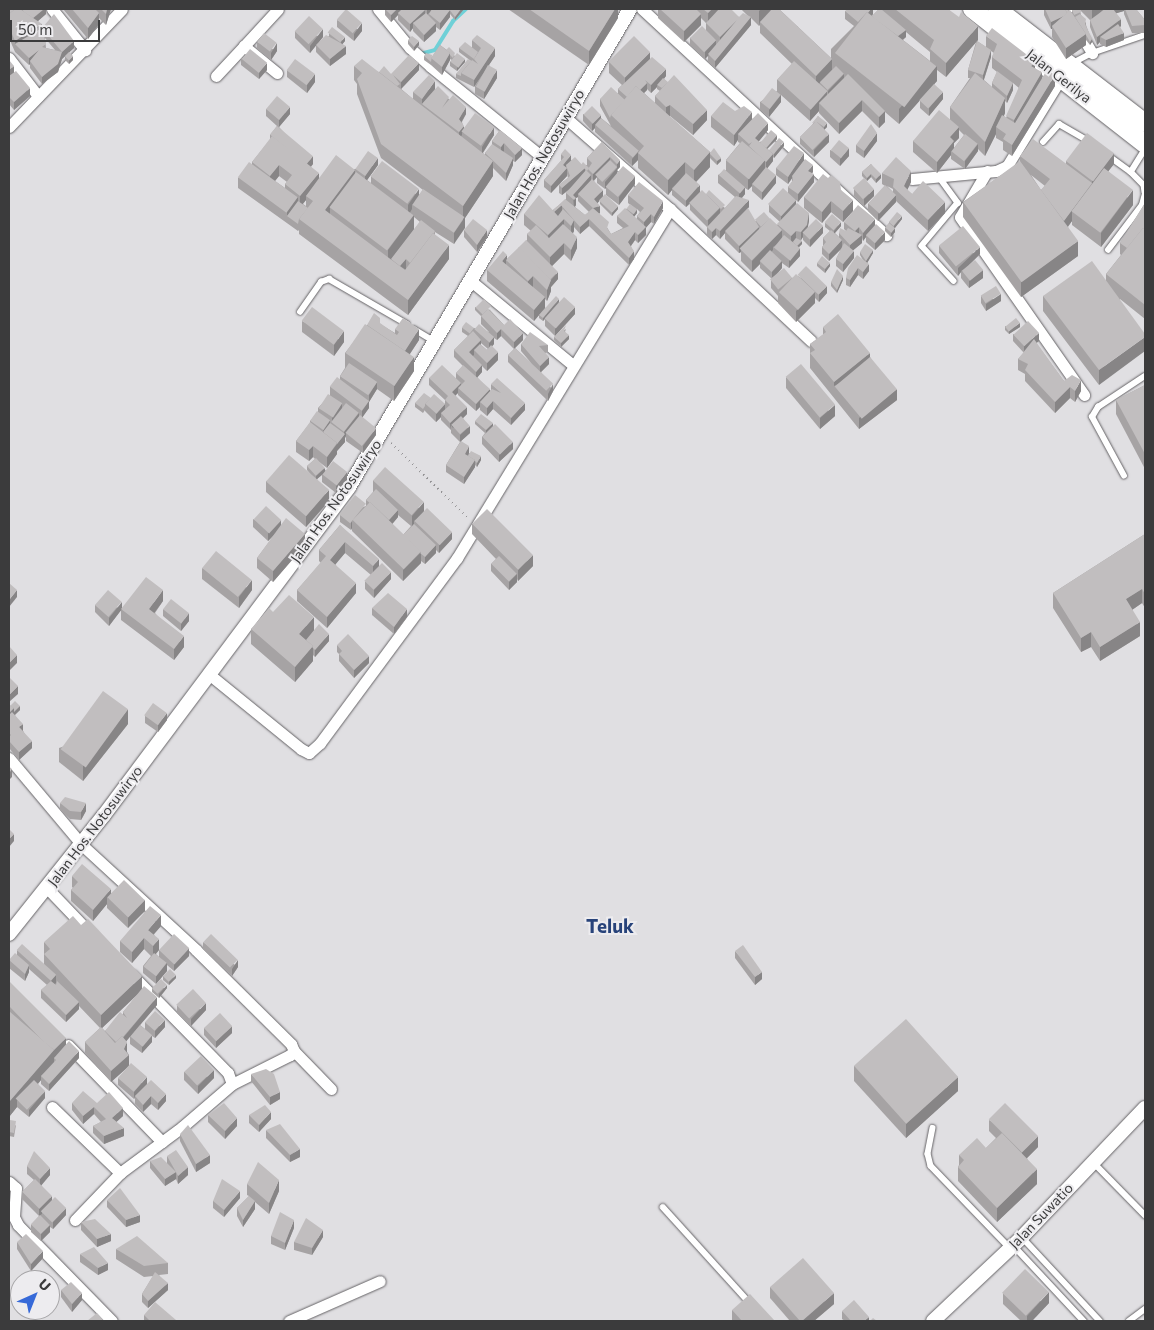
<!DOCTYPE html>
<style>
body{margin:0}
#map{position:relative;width:1154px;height:1330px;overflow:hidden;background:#e0dfe2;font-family:Commissioner,sans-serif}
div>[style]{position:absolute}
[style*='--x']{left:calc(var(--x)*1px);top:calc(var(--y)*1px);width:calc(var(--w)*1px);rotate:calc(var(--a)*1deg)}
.stream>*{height:4px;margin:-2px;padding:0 2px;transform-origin:2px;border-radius:2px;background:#6fd0d7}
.path>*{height:2px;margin-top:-1px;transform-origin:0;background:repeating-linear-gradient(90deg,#929193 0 1px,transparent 0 5px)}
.roads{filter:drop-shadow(0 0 1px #656366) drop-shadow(0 0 1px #656366)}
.service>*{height:5.5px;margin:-2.75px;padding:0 2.75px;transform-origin:2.75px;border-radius:2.75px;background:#fff}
.minor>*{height:11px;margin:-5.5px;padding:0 5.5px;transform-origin:5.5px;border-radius:5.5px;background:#fff}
.tertiary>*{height:14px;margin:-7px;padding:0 7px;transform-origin:7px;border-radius:7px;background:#fff}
.trunk>*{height:18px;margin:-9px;padding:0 9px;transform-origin:9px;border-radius:9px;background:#fff}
.wall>*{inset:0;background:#a6a3a4}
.shaded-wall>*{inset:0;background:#878586}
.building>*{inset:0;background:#c1bebf;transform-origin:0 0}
span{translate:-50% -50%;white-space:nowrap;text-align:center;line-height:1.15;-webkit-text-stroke:4px #edecef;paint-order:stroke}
.street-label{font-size:14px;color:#3b3b3c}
.district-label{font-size:19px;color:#28437a;font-weight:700}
.frame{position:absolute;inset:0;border:10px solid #3b3b3c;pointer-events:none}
.north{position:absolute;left:10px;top:1270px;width:50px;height:50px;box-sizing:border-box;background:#edecef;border:1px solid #a6a5a7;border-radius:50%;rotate:44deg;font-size:14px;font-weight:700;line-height:20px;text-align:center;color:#3b3b3c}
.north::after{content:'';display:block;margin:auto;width:18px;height:22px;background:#3669d8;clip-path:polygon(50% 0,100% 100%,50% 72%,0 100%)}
.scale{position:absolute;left:10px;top:20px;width:90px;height:22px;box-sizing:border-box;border:2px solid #3b3b3c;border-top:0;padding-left:6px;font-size:15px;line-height:18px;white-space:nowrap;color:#3b3b3c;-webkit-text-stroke:4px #edecef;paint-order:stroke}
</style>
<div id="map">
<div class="stream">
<div style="--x:420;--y:54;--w:16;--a:-15"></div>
<div style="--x:435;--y:50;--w:34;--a:-58"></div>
<div style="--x:453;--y:21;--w:18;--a:-43"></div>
</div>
<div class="path">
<div style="--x:391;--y:443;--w:107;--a:44.2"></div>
</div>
<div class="roads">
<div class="service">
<div style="--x:1073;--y:63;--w:21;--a:-28"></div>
<div style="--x:1092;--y:53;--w:56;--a:-18.8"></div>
<div style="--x:1043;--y:142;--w:24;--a:-48"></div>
<div style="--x:1059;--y:124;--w:34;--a:30"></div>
<div style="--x:1145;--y:150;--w:26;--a:122"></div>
<div style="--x:1131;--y:172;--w:18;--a:45"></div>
<div style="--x:1144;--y:185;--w:7;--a:82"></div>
<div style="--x:1109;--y:156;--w:27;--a:36"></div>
<div style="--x:940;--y:178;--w:31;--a:54"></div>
<div style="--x:958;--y:203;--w:56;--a:129.9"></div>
<div style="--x:922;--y:246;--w:47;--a:47.6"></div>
<div style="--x:1108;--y:250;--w:56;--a:-52.9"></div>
<div style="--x:1142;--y:205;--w:11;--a:-75"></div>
<div style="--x:300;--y:312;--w:37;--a:-55"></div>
<div style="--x:321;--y:282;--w:9;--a:-21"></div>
<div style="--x:329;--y:279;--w:90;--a:30"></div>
<div style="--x:414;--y:329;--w:23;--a:31"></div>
<div style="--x:1124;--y:476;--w:67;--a:-118.5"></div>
<div style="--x:1092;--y:417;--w:12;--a:-59"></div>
<div style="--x:1098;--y:407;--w:56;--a:-33.4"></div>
<div style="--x:933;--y:1128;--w:26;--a:101"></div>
<div style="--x:928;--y:1154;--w:12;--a:76"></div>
<div style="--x:931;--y:1166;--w:114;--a:46.1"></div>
<div style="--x:1094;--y:1163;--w:73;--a:45.6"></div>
<div style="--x:663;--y:1207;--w:128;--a:47.8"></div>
<div style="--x:1022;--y:1237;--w:115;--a:47.1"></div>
<div style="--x:1014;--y:1246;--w:103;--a:47"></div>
<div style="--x:1129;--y:1321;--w:20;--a:-37"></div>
</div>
<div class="minor">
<div style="--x:52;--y:9;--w:53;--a:51.2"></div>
<div style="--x:378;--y:9;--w:50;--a:50.6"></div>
<div style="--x:410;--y:48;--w:28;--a:42"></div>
<div style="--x:431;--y:67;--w:141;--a:39"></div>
<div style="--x:642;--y:9;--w:333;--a:42.8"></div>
<div style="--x:1071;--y:9;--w:8;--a:90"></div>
<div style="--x:1071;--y:17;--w:42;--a:59.7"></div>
<div style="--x:9;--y:58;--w:48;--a:52.7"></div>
<div style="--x:277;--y:73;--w:43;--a:-140.7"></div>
<div style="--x:244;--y:46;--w:50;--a:-47.4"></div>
<div style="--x:216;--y:76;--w:41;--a:-47"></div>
<div style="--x:566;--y:118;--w:138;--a:41.2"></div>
<div style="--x:670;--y:209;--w:193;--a:43.1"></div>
<div style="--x:9;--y:127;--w:163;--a:-46.2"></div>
<div style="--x:987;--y:171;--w:53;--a:120.4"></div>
<div style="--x:960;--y:217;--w:217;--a:55.1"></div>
<div style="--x:912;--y:179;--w:84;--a:-5.4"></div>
<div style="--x:996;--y:171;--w:12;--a:-24"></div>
<div style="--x:1007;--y:166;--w:103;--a:-58.5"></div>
<div style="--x:471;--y:281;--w:132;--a:39.5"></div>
<div style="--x:210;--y:675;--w:117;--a:39.1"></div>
<div style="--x:301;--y:749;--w:9;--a:27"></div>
<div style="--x:309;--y:753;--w:15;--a:-42"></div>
<div style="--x:320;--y:743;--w:230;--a:-53.5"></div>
<div style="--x:457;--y:558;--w:409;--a:-58.6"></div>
<div style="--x:9;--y:758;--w:114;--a:50"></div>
<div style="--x:82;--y:845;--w:155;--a:42.6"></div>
<div style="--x:196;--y:950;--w:134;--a:44.7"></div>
<div style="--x:291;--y:1044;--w:8;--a:67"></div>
<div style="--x:294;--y:1051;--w:6;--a:135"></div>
<div style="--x:290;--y:1055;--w:65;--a:153.4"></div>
<div style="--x:48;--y:889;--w:64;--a:46.3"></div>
<div style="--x:68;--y:1045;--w:135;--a:45.9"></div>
<div style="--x:294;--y:1051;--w:53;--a:45.8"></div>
<div style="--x:52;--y:1107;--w:95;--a:44.1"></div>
<div style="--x:9;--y:1182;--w:9;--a:41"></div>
<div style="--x:16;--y:1188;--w:29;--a:94"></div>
<div style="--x:14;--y:1217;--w:9;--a:63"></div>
<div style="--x:18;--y:1225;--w:134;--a:45.6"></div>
<div style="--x:75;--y:1220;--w:65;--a:-46.2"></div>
<div style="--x:120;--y:1173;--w:77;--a:-36.6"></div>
<div style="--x:182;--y:1127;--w:66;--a:-40.7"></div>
<div style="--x:232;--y:1084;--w:12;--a:-110"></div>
<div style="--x:228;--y:1073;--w:137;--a:-134.4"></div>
<div style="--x:289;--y:1321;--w:99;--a:-23.7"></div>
</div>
<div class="tertiary">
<div style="--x:9;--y:934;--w:152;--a:-51.4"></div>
<div style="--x:104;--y:815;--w:409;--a:-53.2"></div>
<div style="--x:349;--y:487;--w:554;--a:-59.55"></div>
<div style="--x:933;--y:1321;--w:122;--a:-43.3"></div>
<div style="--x:1022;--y:1237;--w:178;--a:-46.4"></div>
</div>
<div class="trunk">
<div style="--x:972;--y:9;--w:219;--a:38"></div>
<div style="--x:997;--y:9;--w:187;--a:37.6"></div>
</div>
</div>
<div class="wall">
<div style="clip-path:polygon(evenodd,9px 9px,46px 9px,46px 14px,38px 21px,42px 28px,74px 48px,69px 52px,73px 60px,69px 64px,65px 60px,65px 56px,62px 59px,58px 72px,42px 84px,30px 68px,30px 64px,29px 65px,15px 52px,9px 38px,9px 9px,45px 38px,55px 50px,46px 48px,45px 38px)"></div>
<div style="clip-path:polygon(63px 9px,111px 9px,106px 25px,99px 18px,99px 24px,88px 39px)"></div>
<div style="clip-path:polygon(385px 9px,464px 9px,455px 20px,450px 14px,450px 17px,440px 30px,436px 27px,436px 31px,424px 42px,413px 31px,413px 28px,410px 32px,398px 20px,398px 15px,391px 22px,385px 15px)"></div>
<div style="clip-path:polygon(508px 9px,618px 9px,618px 18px,589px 65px)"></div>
<div style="clip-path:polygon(evenodd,658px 9px,718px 9px,718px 10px,739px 17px,748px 16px,741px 9px,779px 9px,831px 58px,831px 49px,854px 26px,845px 19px,845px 11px,873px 9px,873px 14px,872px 16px,878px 10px,877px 9px,948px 9px,978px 40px,977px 41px,986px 47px,986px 36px,1035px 68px,1042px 78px,1055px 86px,1012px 156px,1003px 150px,1003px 142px,996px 138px,996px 134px,985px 156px,978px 149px,978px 151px,965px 169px,951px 159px,951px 155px,937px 173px,913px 152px,913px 141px,950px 120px,950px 107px,970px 78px,968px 78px,968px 70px,976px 42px,946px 77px,937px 70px,937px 81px,934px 84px,943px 99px,929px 116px,920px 108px,920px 101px,929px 90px,899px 124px,885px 112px,885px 122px,879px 128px,862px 111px,839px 134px,819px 113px,819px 111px,810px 121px,781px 95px,781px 102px,769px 117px,760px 110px,760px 102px,777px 91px,777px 80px,792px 64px,760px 33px,760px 25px,759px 26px,751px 18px,751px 25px,715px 68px,708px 62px,708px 56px,705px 59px,690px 45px,690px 38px,706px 30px,706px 23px,701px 18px,701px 25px,684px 42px,658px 18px,658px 9px,906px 32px,930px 52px,930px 61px,903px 40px,906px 37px,906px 32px,658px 9px,991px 51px,994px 53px,992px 57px,992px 68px,997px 72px,992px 83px,992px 87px,984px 80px,991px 57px,991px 51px,658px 9px,1013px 83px,1019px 88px,1006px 118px,1004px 116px,1005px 113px,1005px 101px,1007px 103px,1013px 90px,1013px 83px,658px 9px,959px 130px,964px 135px,954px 148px,954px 143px,959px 138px,959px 130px)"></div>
<div style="clip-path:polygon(1044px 9px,1070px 9px,1069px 12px,1072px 12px,1072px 9px,1136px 9px,1145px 20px,1145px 33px,1132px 33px,1124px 14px,1124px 11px,1116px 13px,1121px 26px,1120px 27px,1124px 40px,1106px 47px,1100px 44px,1100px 42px,1097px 45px,1090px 27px,1090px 20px,1080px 10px,1081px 15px,1086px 23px,1086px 25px,1092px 42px,1090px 45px,1086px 40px,1086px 45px,1066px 59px,1052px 37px,1052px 29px,1051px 29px,1044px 15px)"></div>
<div style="clip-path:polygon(337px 20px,362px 31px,354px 41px,337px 27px)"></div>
<div style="clip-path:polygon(295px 31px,323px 37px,319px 42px,329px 36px,329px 33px,345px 41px,342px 44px,346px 54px,330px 66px,316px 52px,316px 45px,310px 53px,295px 38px)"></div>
<div style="clip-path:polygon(408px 40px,419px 45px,414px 51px,408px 44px)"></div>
<div style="clip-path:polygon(472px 40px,495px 56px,489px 65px,497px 78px,484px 99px,475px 94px,475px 86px,484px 72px,474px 87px,456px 78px,456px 74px,471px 61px,459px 52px,459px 48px,472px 47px)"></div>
<div style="clip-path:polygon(257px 42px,277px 51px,271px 60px,257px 49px)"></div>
<div style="clip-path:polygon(440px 45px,455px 56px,465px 62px,457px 71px,450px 66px,450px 62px,452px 60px,450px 59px,450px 60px,442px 75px,431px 65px,424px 60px,424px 56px,432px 57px)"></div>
<div style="clip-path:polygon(241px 58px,267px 70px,259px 79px,241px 65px)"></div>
<div style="clip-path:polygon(9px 60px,14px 73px,30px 96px,14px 110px,9px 104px)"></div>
<div style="clip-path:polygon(evenodd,609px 62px,666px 76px,664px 79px,707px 120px,693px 135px,670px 116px,669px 116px,710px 152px,721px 161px,717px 165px,710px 158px,710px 167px,696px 182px,700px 192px,706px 194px,725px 208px,735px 197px,718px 183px,718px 175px,726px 170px,726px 160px,740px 143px,738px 142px,738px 139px,734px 146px,711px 127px,711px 116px,735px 111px,752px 120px,768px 130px,759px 141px,759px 142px,777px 139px,767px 149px,769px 150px,784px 146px,774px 158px,773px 157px,773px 161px,767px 168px,776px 183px,762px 200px,752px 191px,752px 186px,748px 190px,745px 188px,745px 194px,742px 198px,749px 207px,742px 214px,755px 221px,770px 219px,777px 225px,780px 222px,769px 212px,769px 205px,788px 193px,788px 187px,792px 182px,792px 178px,788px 184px,776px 175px,776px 168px,804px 161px,813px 172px,812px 173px,814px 182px,798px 202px,796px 200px,796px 204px,809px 221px,807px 228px,823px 233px,810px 247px,803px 240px,803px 237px,801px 240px,802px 244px,799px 247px,800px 256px,789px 268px,782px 263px,782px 268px,775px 277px,792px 278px,798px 276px,827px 293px,819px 302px,815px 298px,815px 303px,796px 322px,778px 303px,778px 296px,771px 288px,771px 280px,772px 279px,760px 268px,760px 264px,752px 272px,741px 261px,741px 252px,739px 253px,725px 239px,725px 233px,720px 239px,716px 235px,712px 239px,707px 235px,707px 227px,690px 210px,690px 204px,686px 207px,672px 195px,672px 190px,668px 195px,638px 168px,638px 160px,632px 166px,595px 132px,595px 128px,592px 131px,583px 121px,583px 114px,601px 118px,611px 126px,600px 106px,600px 99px,618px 93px,618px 89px,622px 85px,609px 73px,609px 62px,657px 87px,657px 89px,660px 91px,655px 96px,655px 103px,644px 93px,647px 90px,647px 89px,651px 93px,657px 87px)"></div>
<div style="clip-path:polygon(evenodd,354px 66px,379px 72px,391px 74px,419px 70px,401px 89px,400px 88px,413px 99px,413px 92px,435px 89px,449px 99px,466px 114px,462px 122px,464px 129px,494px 135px,483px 153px,485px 155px,485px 153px,492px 145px,492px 141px,500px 130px,522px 155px,515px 162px,513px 161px,513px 165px,506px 181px,493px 168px,493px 176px,465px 218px,454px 244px,435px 232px,435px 235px,449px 259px,408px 315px,299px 234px,299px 230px,298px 231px,238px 188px,238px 178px,252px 165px,252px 162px,270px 140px,270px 135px,277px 126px,266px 116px,266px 109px,290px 114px,279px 127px,313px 164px,311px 167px,319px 178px,355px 169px,378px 165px,367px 180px,371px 183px,371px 176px,419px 195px,423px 190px,381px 158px,357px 94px,357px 84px,354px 80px,354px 66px,279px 176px,287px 182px,285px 184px,285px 188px,275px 181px,279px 176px,354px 66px,306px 200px,306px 206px,303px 204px,306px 200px,354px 66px,414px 217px,420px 222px,414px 230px,414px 217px)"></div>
<div style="clip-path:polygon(287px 70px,315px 82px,307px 93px,287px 77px)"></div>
<div style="clip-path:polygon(1145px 81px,1145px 92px,1144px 91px,1144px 83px)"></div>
<div style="clip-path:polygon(818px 116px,827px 127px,824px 130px,829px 142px,814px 157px,800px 144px,800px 137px,812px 125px)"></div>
<div style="clip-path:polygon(877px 141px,864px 158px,856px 152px,856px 145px)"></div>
<div style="clip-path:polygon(evenodd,602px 142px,620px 167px,617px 170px,617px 173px,635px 184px,619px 205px,606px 195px,606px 188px,605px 189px,597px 183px,597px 177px,594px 181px,603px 197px,618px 209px,612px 216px,600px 204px,600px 201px,603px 197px,597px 203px,600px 213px,599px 214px,611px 234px,623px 228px,617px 223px,617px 216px,626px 209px,633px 207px,628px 203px,628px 195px,663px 208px,654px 224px,651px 222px,646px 227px,646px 235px,638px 243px,635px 240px,631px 246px,634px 259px,629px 265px,589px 226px,580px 234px,574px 227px,574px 231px,573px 233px,577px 248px,571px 261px,564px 254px,552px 266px,558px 279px,551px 287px,551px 291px,547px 301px,545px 299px,545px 308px,559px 302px,575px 314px,555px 336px,545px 326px,545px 319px,543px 321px,539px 318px,539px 315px,534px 321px,487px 281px,487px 270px,507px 259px,527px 240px,527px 234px,531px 231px,524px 225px,524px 214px,553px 210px,566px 199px,566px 193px,569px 190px,562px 195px,559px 193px,559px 185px,568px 178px,567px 174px,567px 176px,551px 193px,544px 187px,544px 180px,561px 161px,561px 154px,571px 160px,581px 165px,587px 165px,587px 158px,602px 142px,578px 197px,578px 201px,589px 212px,585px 215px,575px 207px,576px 205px,576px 198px,578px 197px,602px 142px,637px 209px,640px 212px,637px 216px,637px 219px,634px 217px,637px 213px,637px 209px)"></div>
<div style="clip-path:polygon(830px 150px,849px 156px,840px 166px,830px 157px)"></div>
<div style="clip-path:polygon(evenodd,1020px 156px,1066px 164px,1066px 161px,1114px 164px,1108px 171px,1133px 205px,1101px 247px,1072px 225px,1072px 221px,1068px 227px,1078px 256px,1021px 297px,963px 217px,963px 202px,1020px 162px,1020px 156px,1031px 175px,1045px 186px,1041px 190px,1031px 175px)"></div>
<div style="clip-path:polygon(871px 164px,881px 178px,876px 183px,871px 177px,867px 181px,862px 176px,862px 172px)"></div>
<div style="clip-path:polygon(evenodd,882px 173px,911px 182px,907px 190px,912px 194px,945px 213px,928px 231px,896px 201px,896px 202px,878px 221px,868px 211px,868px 204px,885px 186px,882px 184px,882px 173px,887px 186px,893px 189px,893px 192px,887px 186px)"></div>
<div style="clip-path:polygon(854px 189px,874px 196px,864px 206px,854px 196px)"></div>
<div style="clip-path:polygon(841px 190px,853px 211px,843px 222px,831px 212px,822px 223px,804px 208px,804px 197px)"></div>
<div style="clip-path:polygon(1145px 203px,1145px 319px,1120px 299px,1099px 385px,1043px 311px,1043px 296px,1106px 281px,1106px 274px,1121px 255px,1120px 254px,1120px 243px)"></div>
<div style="clip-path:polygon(902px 219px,895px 228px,895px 232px,891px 237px,885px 231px,885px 228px,889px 223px,889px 222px)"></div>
<div style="clip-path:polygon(844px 222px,875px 225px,885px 240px,875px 250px,866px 242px,866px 237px,863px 241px,862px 238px,862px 243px,853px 250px,854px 258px,843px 272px,836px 266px,836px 259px,841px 249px,829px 261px,822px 254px,822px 247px,823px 246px,823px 238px,830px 231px,825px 227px,825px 223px,841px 226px,835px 233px,839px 237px,839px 233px,846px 231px,844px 229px)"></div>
<div style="clip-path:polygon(464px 230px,487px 237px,477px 252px,464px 237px)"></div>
<div style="clip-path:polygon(939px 246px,980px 254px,969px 265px,983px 278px,969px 288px,961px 278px,961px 272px,958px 276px,939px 253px)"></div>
<div style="clip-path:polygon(860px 252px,873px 253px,867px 263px,869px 271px,863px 279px,858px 275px,850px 287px,846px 285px,846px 278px,863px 260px,860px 255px)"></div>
<div style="clip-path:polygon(817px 263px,830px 266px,825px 273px,817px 266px)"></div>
<div style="clip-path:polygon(843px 280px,837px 293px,831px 286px,831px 282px)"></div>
<div style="clip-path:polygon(981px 296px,1001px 301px,986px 311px,981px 303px)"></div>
<div style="clip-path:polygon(evenodd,475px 307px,491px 310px,490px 310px,504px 325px,523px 340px,515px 348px,532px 364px,521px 351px,521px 344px,548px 345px,548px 352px,545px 353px,549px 364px,541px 372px,553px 391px,548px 401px,508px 362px,508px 355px,514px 349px,501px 336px,497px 340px,494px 338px,494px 344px,492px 346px,498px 360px,487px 371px,482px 366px,482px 372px,477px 377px,490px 391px,491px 390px,491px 384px,525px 410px,511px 425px,493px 409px,487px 416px,480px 410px,480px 407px,476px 411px,458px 395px,458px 393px,455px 395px,467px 414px,463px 418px,470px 433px,461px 441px,469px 453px,481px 460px,477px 467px,475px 465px,475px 467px,464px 484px,446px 472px,446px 465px,460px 442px,451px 433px,451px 430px,441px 420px,441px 417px,436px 422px,425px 411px,425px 410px,423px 413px,415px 407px,415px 403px,431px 398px,445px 404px,445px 400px,429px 385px,429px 378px,456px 378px,456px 373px,463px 366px,454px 357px,454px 350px,468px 336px,462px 332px,462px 328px,474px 328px,489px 332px,481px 324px,481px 316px,475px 310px,475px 307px,481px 343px,488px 349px,487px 350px,481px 345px,481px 343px)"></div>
<div style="clip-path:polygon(302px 321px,344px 342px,334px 356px,302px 332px)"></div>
<div style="clip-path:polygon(380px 324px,395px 333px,395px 329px,419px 340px,410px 354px,414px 371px,394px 401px,377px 389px,369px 402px,369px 408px,362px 417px,376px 435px,363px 453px,346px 441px,346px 436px,345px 438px,345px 442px,337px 451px,337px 454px,327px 468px,318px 461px,325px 470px,347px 480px,336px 493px,322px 482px,322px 475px,317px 479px,329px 501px,306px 527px,266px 492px,266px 481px,312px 476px,307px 470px,307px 466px,315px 459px,313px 457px,309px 461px,296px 452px,296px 441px,310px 423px,310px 421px,318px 412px,318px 408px,330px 395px,330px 387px,340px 379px,340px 376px,345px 368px,345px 353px,367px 325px)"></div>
<div style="clip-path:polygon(1005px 326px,1020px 327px,1009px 334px,1005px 330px)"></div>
<div style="clip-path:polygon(823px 327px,870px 357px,897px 400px,859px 429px,810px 368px,810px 344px,823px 335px)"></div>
<div style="clip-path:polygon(566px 329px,565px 332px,569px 339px,561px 347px,554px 340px,554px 337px)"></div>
<div style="clip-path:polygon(1013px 334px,1039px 341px,1036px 343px,1064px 381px,1081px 391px,1075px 402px,1070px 398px,1055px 413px,1025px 381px,1025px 374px,1018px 370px,1018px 359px,1024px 353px,1013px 341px)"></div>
<div style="clip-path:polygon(786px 377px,835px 416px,820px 429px,786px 388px)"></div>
<div style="clip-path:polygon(1145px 385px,1145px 469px,1116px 414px,1116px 400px)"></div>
<div style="clip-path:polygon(475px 421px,493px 426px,513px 449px,499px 462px,482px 444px,482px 437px,485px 433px,475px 424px)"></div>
<div style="clip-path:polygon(evenodd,373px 480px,424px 511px,452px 539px,439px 553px,436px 550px,436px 553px,425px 564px,421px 561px,421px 563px,403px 581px,352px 531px,352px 528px,351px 530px,340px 522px,340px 515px,366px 506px,366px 500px,373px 492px,373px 480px,398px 515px,411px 526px,403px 535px,392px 524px,398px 517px,398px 515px)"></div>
<div style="clip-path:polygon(253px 519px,305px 545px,273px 582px,257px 568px,257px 558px,275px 534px,268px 541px,253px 527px)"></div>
<div style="clip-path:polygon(472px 523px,533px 566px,518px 581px,517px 579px,517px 582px,509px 590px,491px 571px,491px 564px,496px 559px,472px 534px)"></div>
<div style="clip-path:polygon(340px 525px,391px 579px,374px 598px,365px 589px,365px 582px,371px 575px,345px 553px,335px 564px,356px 593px,327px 628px,297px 601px,297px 590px,321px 563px,319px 561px,319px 550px)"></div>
<div style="clip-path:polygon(1145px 534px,1145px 608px,1142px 603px,1132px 610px,1140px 636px,1100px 661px,1091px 647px,1081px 652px,1053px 608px,1053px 593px)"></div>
<div style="clip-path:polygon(202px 568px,252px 590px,239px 608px,202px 579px)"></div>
<div style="clip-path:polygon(163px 601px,155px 613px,184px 647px,174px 660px,121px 620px,121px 610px,109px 626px,95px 612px,95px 605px,122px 608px)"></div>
<div style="clip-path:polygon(372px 608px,407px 617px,394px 634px,372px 615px)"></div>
<div style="clip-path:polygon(163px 609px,189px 621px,181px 631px,163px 616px)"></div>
<div style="clip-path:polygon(273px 612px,314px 630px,329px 641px,315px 657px,313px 655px,313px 661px,295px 682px,251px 644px,251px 629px)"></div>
<div style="clip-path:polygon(337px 645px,369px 663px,354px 678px,339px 661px,339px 654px,337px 652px)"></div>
<div style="clip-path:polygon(9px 705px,20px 710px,15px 715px,32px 748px,19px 760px,9px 748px)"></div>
<div style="clip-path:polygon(145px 716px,167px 720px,158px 732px,145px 723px)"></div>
<div style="clip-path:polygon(128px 724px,83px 781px,59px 762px,59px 748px)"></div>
<div style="clip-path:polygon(60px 803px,86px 811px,81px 820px,70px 819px,60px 810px)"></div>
<div style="clip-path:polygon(72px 876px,111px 893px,145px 900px,128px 928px,107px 908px,107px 904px,93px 921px,71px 901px,71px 890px,73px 888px,72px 887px)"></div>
<div style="clip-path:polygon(evenodd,161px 926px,154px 934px,159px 950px,189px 956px,174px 971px,167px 965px,167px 971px,156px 984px,143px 973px,143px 966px,151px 956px,144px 949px,132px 963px,120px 952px,120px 941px,161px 926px,159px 950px,159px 957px,156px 954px,159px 950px)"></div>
<div style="clip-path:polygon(evenodd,44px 942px,142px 989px,157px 1005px,140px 1025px,145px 1029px,145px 1022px,165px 1027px,155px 1038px,152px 1036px,152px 1042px,142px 1053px,130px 1044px,130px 1036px,126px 1041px,127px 1052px,129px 1066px,111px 1082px,85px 1053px,85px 1042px,100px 1028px,79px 1006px,79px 1009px,66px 1022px,41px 998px,41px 990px,47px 985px,29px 969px,29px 972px,25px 981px,9px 968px,9px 960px,17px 955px,17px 950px,44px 965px,44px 942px,138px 994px,123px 1012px,123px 1014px,105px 1031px,102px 1028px,138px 994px)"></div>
<div style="clip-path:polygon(203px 942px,238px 967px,232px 976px,203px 949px)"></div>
<div style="clip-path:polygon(735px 951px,762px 979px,755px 985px,735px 958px)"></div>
<div style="clip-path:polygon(163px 976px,176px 978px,169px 985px,163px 980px)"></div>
<div style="clip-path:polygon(9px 984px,79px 1058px,49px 1091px,41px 1084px,41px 1080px,38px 1084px,45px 1098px,29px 1117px,17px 1107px,9px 1117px)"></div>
<div style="clip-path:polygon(152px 988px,167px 988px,159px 998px,152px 992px)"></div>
<div style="clip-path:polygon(177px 1005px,206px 1010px,191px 1026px,177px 1013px)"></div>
<div style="clip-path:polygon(204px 1028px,232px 1033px,216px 1048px,204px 1035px)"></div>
<div style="clip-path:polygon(854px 1066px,958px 1091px,906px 1138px,854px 1081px)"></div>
<div style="clip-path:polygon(184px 1072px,214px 1078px,198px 1094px,184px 1080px)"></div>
<div style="clip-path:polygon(251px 1074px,280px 1099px,270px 1105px,251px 1081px)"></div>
<div style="clip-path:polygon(118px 1078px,147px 1084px,166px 1101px,158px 1110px,151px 1104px,143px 1112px,135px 1104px,135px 1098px,134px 1099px,118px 1085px)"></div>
<div style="clip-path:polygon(72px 1103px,97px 1103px,123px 1116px,116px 1122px,124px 1136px,104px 1144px,93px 1133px,93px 1126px,101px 1122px,94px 1114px,83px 1124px,72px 1110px)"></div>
<div style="clip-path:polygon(208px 1115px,237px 1126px,225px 1139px,208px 1122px)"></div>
<div style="clip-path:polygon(249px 1115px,271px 1119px,259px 1132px,249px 1123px)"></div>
<div style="clip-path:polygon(989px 1120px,1038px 1147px,1027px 1158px,1037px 1184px,997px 1222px,958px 1181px,958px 1167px,959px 1165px,959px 1155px,986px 1148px,996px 1138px,989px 1131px)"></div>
<div style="clip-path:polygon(16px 1125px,14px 1137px,9px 1136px,9px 1130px)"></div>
<div style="clip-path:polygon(266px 1130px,300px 1157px,290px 1162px,266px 1138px)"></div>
<div style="clip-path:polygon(180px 1134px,210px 1163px,196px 1172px,180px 1141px)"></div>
<div style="clip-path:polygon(167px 1156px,188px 1175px,178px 1184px,176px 1179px,165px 1186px,150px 1168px,150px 1161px,167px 1163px)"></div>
<div style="clip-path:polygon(27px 1166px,50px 1175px,41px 1185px,52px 1201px,66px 1215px,53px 1229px,50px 1227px,50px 1232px,41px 1241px,31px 1232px,31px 1225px,39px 1216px,22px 1199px,22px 1192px,34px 1180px,27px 1174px)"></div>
<div style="clip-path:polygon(247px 1184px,279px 1191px,269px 1214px,255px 1202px,255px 1209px,243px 1227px,237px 1216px,237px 1208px,249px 1196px,247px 1195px)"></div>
<div style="clip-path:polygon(240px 1198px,224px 1217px,213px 1208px,213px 1201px)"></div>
<div style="clip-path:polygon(107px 1200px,140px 1222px,126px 1227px,107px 1207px)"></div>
<div style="clip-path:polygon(81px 1222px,111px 1241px,97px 1247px,81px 1230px)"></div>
<div style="clip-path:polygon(294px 1228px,285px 1250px,271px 1244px,271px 1236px)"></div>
<div style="clip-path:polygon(323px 1237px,312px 1255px,294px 1250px,294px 1242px)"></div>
<div style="clip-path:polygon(17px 1242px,43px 1258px,31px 1271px,17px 1249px)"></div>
<div style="clip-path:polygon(116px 1249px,168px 1263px,168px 1274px,159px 1275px,168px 1290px,148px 1308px,142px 1302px,142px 1294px,153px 1276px,144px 1277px,116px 1259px)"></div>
<div style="clip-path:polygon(80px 1254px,108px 1270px,98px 1275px,80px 1262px)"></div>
<div style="clip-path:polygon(770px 1287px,834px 1304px,814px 1321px,790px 1321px,770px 1298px)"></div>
<div style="clip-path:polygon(61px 1290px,82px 1300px,72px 1312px,61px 1297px)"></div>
<div style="clip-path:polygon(1003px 1293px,1049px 1303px,1032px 1321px,1021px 1321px,1003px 1304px)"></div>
<div style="clip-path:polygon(732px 1310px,775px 1321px,732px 1321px)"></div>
<div style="clip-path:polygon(842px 1311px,869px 1321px,845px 1321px,842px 1319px)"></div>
<div style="clip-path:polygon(144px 1315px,176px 1321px,144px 1321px)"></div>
</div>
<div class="shaded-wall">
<div style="clip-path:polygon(44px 9px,46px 9px,46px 14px,31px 27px,31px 20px)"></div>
<div style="clip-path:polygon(107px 9px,111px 9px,106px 25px,106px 14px)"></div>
<div style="clip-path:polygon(397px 9px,405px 9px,398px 13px,398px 15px,391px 22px,391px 15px)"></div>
<div style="clip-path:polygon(427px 9px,433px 9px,427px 15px)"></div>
<div style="clip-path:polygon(461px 9px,464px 9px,455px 20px,455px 17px)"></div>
<div style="clip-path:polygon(615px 9px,618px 9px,618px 18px,589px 65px,589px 51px)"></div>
<div style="clip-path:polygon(712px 9px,718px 9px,718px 13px,708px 24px,708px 13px)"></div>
<div style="clip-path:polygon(761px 9px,775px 9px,760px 22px,759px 26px,759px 11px)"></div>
<div style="clip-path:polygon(871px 9px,873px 9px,873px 14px,859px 30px,859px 23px)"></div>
<div style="clip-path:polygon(1094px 9px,1104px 9px,1092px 21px,1092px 10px)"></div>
<div style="clip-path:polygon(1114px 9px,1124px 9px,1124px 11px,1114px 14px)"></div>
<div style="clip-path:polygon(425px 10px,425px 17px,413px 23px,413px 28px,410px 32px,410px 24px)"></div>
<div style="clip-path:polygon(450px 10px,450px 17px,440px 30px,440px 23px)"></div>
<div style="clip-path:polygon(99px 13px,99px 24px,88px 39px,88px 28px)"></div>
<div style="clip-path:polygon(701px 14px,701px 25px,684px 42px,684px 31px)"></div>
<div style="clip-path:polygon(1067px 14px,1052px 26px,1052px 29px,1051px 29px,1051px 22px)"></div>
<div style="clip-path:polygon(751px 17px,751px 25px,715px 68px,715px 61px)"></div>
<div style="clip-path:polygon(1121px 19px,1121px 26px,1105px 39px,1100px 37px,1100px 42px,1097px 45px,1097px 37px)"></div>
<div style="clip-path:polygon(737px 20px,720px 44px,720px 37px)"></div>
<div style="clip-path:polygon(362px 23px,362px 31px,354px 41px,354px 34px)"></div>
<div style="clip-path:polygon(436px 23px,436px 31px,424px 42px,424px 35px)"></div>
<div style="clip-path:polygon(42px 24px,42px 35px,15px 44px,15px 41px)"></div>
<div style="clip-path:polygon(978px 26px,978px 40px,946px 77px,946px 63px)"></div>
<div style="clip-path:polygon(323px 29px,323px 37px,310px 53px,310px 46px)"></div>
<div style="clip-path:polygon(906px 30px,906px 37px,897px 44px,897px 37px)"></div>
<div style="clip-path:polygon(1124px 33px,1124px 40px,1106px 47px,1106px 40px)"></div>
<div style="clip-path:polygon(1086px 34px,1086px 45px,1066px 59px,1066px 48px)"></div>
<div style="clip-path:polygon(345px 37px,345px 41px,341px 46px,341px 42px)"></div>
<div style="clip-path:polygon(1092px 39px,1092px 42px,1090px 45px,1090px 42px)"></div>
<div style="clip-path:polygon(716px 40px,716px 47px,705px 59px,705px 52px)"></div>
<div style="clip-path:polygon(74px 41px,74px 48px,62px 59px,58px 72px,42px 84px,42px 77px,62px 52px)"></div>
<div style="clip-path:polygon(419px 41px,419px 45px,414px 51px,414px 47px)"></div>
<div style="clip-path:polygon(277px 43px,277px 51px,271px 60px,271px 53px)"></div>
<div style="clip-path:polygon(346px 46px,346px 54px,330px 66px,330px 59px)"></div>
<div style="clip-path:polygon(495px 48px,495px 56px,474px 87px,474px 80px)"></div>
<div style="clip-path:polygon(39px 50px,30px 61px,30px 64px,29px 65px,29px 58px)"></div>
<div style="clip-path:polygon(991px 50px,991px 57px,983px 82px,983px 75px)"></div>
<div style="clip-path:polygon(650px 52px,650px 63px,625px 88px,625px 77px)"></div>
<div style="clip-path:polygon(450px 53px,450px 60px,442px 75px,442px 67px)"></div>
<div style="clip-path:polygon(73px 56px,73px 60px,69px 64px,69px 60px)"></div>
<div style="clip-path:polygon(465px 59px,465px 62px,457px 71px,457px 68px)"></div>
<div style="clip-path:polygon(832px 59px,832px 70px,816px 87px,816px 76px)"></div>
<div style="clip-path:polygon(1035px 61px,1035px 72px,1031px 66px)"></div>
<div style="clip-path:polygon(267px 63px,267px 70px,259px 79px,259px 72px)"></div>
<div style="clip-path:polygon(419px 63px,419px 70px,401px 89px,401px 82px)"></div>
<div style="clip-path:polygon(14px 66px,14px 74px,9px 78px,9px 70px)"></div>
<div style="clip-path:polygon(937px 66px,937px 81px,899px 124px,899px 109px)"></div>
<div style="clip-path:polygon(666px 69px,666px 76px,658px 86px,657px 85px,657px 87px,651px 93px,651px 85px)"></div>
<div style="clip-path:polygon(497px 70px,497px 78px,484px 99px,484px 92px)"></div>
<div style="clip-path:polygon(1042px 72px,1042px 83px,1014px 131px,1014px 120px)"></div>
<div style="clip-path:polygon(315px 74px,315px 82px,307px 93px,307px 85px)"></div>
<div style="clip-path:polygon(844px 74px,844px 81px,828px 98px,828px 91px)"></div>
<div style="clip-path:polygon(1055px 75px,1055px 86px,1012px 156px,1012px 145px)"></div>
<div style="clip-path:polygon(435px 81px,435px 89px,422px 104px,422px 107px,422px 99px)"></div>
<div style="clip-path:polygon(647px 83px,647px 90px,631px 106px,631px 99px)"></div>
<div style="clip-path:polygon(1013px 83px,1013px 90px,1007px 103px,1007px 96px)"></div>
<div style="clip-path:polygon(30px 88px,30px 96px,14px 110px,14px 102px)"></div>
<div style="clip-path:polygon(827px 91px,827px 102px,819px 103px,819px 111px,810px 121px,810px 110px)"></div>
<div style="clip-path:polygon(943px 92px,943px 99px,929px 116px,929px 108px)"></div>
<div style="clip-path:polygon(781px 95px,781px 102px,769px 117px,769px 110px)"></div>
<div style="clip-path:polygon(1005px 98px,1005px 113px,998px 128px,996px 127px,996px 134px,985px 156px,985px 142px)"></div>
<div style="clip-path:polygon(862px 100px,862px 111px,839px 134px,839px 123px)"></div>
<div style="clip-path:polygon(670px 105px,670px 116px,666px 118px,666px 107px)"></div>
<div style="clip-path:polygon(290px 107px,290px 114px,279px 127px,279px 120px)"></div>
<div style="clip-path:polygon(466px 107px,466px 114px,459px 126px,459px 119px)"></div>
<div style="clip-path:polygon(707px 110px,707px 120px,693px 135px,693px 124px)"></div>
<div style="clip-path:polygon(885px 111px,885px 122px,879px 128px,879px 117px)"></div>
<div style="clip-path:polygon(752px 112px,752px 123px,738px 134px,738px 140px,734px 146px,734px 135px)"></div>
<div style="clip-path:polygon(601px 115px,601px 123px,595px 125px,595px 128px,592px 131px,592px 124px)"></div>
<div style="clip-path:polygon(768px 123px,768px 130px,755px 146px,755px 138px)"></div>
<div style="clip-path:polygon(827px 123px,827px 127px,824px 130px,824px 127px)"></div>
<div style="clip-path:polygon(464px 126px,464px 133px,462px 132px,462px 135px,459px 139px,459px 132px)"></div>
<div style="clip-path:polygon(494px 127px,494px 135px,482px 154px,482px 147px)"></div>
<div style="clip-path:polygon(959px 127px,959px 138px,954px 143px,954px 152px,951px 151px,951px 155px,937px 173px,937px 162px,950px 137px)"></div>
<div style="clip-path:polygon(877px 133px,877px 141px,864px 158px,864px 151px)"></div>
<div style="clip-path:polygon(829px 134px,829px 142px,814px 157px,814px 150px)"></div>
<div style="clip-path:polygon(777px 135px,777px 139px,765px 151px,765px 147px)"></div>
<div style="clip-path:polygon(784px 142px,784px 146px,774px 158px,774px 154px)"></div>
<div style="clip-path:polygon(504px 143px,504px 151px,501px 154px,501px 147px)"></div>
<div style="clip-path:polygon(978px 144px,978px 151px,965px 169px,965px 161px)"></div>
<div style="clip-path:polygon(522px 148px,522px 155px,515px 162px,515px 155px)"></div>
<div style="clip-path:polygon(849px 148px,849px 156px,840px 166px,840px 159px)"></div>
<div style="clip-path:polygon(639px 151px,638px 153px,638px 160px,632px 166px,632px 159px)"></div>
<div style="clip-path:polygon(710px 152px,710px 167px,694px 184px,694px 170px)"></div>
<div style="clip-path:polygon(804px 153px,804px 161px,788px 184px,788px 177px)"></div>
<div style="clip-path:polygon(1114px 153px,1114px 164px,1093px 191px,1072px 211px,1072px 221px,1062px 234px,1062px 223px,1092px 184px,1092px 181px)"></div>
<div style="clip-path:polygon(773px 154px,773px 161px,766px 170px,766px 162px)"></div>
<div style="clip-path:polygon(571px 155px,571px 162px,566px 165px,566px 168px,563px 165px)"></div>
<div style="clip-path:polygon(313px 156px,313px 164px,306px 172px,306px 165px)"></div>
<div style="clip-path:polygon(610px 157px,610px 164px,597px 176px,597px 177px,593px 181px,593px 174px)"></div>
<div style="clip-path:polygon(378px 158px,378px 165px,365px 183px,365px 176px)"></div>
<div style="clip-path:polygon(513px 158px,513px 165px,506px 181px,506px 173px)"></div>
<div style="clip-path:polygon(721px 158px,721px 161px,717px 165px,717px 161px)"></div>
<div style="clip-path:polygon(620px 160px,620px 167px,617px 170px,617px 174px,605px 189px,605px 182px,617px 168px,617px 164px)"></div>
<div style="clip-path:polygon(765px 160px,765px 171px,752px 184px,752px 186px,748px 190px,748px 179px)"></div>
<div style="clip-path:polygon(493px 161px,493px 176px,465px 218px,465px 228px,454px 244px,454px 233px,463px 220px,463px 206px)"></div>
<div style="clip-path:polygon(685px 162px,685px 176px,672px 188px,672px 190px,668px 195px,668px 180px)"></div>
<div style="clip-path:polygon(279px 165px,279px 176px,270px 187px,270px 176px)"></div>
<div style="clip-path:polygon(813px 165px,813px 172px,808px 178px,808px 171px)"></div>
<div style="clip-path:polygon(567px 168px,567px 176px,551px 193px,551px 186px)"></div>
<div style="clip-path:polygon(585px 168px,585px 176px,562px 195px,562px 188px)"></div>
<div style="clip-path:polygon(355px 170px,355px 184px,330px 207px,330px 218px,325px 210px)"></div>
<div style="clip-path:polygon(911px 171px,911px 182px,904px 197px,904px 186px)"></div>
<div style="clip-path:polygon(319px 173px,319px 184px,306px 196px,306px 200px,300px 207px,300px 196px)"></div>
<div style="clip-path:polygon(814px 174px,814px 182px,798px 202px,798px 194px)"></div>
<div style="clip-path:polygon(871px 174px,871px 177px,867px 181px,867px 178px)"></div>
<div style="clip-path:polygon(881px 174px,881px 178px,876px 183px,876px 179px)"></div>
<div style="clip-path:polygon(591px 175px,591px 182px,578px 194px,578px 197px,576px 198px,576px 205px,574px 208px,573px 195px)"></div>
<div style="clip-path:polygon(776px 175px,776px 183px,762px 200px,762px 192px)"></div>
<div style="clip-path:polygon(635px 176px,635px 184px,619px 205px,619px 197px)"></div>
<div style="clip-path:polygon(700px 185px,700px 192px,686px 207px,686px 200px)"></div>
<div style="clip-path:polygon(745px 187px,745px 194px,739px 201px,739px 194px)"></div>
<div style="clip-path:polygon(419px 189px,419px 200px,412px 205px,412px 209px,408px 216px,408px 205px)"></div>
<div style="clip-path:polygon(874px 189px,874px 196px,864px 206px,864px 199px)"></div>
<div style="clip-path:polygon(603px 190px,603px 197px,594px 207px,594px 199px)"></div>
<div style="clip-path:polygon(1133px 190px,1133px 205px,1101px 247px,1101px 233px)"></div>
<div style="clip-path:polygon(896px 195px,896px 202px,878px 221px,878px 214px)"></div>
<div style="clip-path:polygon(298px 197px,298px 208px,287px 216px,287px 223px,287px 212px)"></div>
<div style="clip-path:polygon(749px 200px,749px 207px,726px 232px,725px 231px,725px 233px,720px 239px,720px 231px)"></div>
<div style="clip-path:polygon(796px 200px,796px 207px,781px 224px,781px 216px)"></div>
<div style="clip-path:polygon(853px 200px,853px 211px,843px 222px,843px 211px)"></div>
<div style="clip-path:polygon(663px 201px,663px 208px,654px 224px,654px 217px)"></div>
<div style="clip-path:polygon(831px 201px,831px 212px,822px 223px,822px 212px)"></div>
<div style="clip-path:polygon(945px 202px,945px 213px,928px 231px,928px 220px)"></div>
<div style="clip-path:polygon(562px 205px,562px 213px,553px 220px,553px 213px)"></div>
<div style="clip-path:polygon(600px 206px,600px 213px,593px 216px,593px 208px)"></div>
<div style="clip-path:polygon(618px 206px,618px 209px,612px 216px,612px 212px)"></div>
<div style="clip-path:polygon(720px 208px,720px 215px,708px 228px,708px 220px)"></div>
<div style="clip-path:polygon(637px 209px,637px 213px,633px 218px,633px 214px)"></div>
<div style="clip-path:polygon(809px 213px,809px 221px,807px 232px,803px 233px,803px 237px,801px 240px,801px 232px)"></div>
<div style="clip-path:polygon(651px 214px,651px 222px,645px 229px,646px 227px,646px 235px,638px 243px,638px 235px,644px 229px,644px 222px)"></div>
<div style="clip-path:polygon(414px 215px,414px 230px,388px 264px,388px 250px)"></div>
<div style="clip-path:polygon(902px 216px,902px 219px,894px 229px,894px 226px)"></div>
<div style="clip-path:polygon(564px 219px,564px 230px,548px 246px,548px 235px)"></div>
<div style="clip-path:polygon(589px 219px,589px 226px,580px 234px,580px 227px)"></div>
<div style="clip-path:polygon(875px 219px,875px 226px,866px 235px,866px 237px,863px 241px,863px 233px)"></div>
<div style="clip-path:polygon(574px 220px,574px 231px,571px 237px,571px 226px)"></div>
<div style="clip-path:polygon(841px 222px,841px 226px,834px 234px,834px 231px)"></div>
<div style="clip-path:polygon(823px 226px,823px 233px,810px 247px,810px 240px)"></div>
<div style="clip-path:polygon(759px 227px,759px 234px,741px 250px,741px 252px,739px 253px,739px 246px)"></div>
<div style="clip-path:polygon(859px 227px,859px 234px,855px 231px)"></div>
<div style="clip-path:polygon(716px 228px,716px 235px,712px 239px,712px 232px)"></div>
<div style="clip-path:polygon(895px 228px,895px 232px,891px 237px,891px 233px)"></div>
<div style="clip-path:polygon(487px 230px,487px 237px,477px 252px,477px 245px)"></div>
<div style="clip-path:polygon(782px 230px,782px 241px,773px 247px,773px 250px,762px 262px,760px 261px,760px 264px,752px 272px,752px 261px)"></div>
<div style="clip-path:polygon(796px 231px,796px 238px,791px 244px,791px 236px)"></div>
<div style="clip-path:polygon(635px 232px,635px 240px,628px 250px,628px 242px)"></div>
<div style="clip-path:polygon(885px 232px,885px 240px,875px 250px,875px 243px)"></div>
<div style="clip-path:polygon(862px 235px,862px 243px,850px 253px,850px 245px)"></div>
<div style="clip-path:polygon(577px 237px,577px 248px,571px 261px,571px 250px)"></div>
<div style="clip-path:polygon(842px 240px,842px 248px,829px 261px,829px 254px)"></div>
<div style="clip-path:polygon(802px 241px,802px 244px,796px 250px,796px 247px)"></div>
<div style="clip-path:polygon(1078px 241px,1078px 256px,1021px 297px,1021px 282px)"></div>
<div style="clip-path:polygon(564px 243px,564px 254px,550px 268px,550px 257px)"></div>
<div style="clip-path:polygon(449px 245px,449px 259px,408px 315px,408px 300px)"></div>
<div style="clip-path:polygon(980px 247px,980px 254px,962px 272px,961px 270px,961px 272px,958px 276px,958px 268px)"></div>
<div style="clip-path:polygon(800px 248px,800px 256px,789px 268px,789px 261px)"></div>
<div style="clip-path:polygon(873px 250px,873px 253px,866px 265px,866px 261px)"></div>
<div style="clip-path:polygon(634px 251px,634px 259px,629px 265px,629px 258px)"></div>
<div style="clip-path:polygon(854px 251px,854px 258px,843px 272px,843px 264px)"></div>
<div style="clip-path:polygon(507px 255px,507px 260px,506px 260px,506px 267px,502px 261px)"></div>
<div style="clip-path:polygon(406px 259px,406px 270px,400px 266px)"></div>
<div style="clip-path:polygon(782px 261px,782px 268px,772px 279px,772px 272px)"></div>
<div style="clip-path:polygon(830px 263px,830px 266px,825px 273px,825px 269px)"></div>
<div style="clip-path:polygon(869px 264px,869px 271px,863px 279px,863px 272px)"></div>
<div style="clip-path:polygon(858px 268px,858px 275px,850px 287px,850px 280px)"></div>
<div style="clip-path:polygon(983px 270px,983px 278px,969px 288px,969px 281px)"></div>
<div style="clip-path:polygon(558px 272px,558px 279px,551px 287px,551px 291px,547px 301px,547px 290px,551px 280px)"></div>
<div style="clip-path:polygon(533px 276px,533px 287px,528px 292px,528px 281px)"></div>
<div style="clip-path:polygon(843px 276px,843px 280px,837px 293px,837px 290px)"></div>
<div style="clip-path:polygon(827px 286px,827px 293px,819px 302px,819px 294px)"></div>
<div style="clip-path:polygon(815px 292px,815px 303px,796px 322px,796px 311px)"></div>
<div style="clip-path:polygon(1001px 294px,1001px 301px,986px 311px,986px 304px)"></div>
<div style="clip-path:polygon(545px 297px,545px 308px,534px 321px,534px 310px)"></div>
<div style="clip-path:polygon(559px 299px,559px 302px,543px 321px,543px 318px)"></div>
<div style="clip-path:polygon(575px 307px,575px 314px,555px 336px,555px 328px)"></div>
<div style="clip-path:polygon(1020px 323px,1020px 327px,1009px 334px,1009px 331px)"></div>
<div style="clip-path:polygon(419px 329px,419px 340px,403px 364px,403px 353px)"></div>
<div style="clip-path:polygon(501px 329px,501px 336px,497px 340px,497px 333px)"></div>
<div style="clip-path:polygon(344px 331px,344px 342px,334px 356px,334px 345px)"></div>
<div style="clip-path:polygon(523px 333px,523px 340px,514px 349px,514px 342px)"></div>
<div style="clip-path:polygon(1039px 333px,1039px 341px,1024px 353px,1024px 346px)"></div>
<div style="clip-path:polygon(569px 335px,569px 339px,561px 347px,561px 343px)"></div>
<div style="clip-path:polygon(494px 337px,494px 344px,489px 350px,489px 343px)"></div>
<div style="clip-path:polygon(1145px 337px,1145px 351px,1099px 385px,1099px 370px)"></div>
<div style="clip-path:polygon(481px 340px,481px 347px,474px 350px,474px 355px,469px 359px,469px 352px)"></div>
<div style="clip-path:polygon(498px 352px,498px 360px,487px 371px,487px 363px)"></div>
<div style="clip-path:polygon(870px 353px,870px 368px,834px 386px,834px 382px)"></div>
<div style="clip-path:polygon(414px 357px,414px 371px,394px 401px,394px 386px)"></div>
<div style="clip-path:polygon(549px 357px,549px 364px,540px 373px,540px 366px)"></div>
<div style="clip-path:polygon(482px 365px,482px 372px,476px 379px,476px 372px)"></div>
<div style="clip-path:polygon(1081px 380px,1081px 391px,1075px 402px,1075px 391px)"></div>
<div style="clip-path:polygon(377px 382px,377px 389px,369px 402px,369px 408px,362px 418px,362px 411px,369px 401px,369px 395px)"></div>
<div style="clip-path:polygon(461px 383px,461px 390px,458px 388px,458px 393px,452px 399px,452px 392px)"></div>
<div style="clip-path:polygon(553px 384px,553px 391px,548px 401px,548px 394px)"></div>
<div style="clip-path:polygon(1070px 387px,1070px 398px,1055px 413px,1055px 402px)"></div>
<div style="clip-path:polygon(490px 389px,490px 396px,480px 402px,480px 407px,476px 411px,476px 404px)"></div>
<div style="clip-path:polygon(897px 389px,897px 400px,859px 429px,859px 418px)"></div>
<div style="clip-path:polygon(493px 401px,493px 409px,487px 416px,487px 408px)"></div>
<div style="clip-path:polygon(342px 403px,342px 411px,332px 422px,332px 418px)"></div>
<div style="clip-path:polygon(525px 403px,525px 410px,511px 425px,511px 418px)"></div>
<div style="clip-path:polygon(445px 404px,445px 412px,441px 413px,441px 417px,436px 422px,436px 414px)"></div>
<div style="clip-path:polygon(835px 405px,835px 416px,820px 429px,820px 418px)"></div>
<div style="clip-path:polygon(467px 407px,467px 414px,453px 428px,451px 425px,450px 430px,450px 423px)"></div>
<div style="clip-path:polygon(359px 413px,359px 420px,346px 433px,346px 436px,345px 438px,345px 442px,337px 451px,337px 454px,327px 468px,327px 457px,344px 435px,344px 432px)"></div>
<div style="clip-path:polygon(330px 420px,330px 427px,323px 433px,323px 431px)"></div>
<div style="clip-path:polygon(493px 423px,493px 427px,486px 434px,486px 430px)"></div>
<div style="clip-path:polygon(470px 426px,470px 433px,460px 442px,460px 435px)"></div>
<div style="clip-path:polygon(376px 428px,376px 435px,363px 453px,363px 446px)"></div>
<div style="clip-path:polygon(513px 442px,513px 449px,499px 462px,499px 455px)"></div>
<div style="clip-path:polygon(313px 446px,313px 457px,309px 461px,309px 450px)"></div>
<div style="clip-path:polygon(469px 446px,469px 453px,465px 461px,465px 454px)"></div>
<div style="clip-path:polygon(481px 456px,481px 460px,477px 467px,477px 463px)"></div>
<div style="clip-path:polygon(475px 460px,475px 467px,464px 484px,464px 477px)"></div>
<div style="clip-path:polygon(325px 468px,325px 472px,316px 480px,316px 476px)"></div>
<div style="clip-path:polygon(347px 472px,347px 480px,336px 493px,336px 486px)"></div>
<div style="clip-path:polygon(329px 490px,329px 501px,306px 527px,306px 516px)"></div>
<div style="clip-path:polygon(424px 502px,424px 513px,414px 521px,414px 524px,412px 527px,412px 516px)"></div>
<div style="clip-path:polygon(398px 510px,398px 517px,389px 528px,389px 520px)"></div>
<div style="clip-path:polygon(281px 520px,281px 528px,268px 541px,268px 533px)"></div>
<div style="clip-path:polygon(352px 521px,352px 528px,351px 530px,351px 523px)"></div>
<div style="clip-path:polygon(452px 532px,452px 539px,439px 553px,439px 545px)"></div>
<div style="clip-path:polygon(305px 534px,305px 545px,273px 582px,273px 571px)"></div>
<div style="clip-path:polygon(345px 542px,345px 553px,330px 571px,330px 560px)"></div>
<div style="clip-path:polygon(436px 545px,436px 553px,425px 564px,425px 557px)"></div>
<div style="clip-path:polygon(421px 552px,421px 563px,403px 581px,403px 570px)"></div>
<div style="clip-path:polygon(533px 555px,533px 566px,518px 581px,518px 570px)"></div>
<div style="clip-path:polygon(379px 559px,379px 570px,373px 577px,373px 566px)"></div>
<div style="clip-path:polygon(391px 572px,391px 579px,374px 598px,374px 590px)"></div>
<div style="clip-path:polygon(517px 574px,517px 582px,509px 590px,509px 582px)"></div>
<div style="clip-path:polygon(252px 580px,252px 590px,239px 608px,239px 597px)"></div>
<div style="clip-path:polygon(356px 583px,356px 593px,327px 628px,327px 617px)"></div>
<div style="clip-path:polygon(1142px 589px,1142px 603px,1126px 614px,1126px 599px)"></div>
<div style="clip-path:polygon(17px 590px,17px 597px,9px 607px,9px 600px)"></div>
<div style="clip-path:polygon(163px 590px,163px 601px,149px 620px,149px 609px)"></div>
<div style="clip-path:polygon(122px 602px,122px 609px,109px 626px,109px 618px)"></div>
<div style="clip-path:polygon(407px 609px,407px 617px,394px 634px,394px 627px)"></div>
<div style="clip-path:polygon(189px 613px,189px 621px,181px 631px,181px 624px)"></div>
<div style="clip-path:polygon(314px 617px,314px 631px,306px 641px,299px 634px)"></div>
<div style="clip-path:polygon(1140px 622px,1140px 636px,1100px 661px,1100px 647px)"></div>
<div style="clip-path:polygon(1091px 632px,1091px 647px,1081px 652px,1081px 638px)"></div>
<div style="clip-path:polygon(329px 634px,329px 641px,315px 657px,315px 650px)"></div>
<div style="clip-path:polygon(184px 636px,184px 647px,174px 660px,174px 649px)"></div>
<div style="clip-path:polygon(313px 646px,313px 661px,295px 682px,295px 667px)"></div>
<div style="clip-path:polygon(17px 655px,17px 663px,9px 671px,9px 663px)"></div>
<div style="clip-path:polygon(369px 656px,369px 663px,354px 678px,354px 670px)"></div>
<div style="clip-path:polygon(18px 686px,18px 694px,9px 702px,9px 695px)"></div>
<div style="clip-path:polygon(20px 706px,20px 710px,9px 720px,9px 713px,14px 708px)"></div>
<div style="clip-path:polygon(128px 709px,128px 724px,83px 781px,83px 766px)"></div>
<div style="clip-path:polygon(167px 713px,167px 720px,158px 732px,158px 725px)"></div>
<div style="clip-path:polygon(23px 724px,23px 731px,19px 727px)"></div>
<div style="clip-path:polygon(32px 741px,32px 748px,19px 760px,19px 752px)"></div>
<div style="clip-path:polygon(12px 769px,12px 777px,9px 780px,9px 773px)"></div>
<div style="clip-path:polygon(86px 803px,86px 811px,81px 820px,81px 812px)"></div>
<div style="clip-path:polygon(14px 834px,14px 841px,9px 847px,9px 839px)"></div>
<div style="clip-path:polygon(111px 889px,111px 900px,107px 897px,107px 904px,93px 921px,93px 910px)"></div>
<div style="clip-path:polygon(145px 900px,145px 911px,128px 928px,128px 917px)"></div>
<div style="clip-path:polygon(161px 915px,161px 926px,148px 941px,148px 930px)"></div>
<div style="clip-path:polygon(144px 938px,144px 949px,132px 963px,132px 952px)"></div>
<div style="clip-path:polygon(159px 939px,159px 950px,153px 957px,153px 946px)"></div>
<div style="clip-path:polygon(189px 948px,189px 956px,174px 971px,174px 964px)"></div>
<div style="clip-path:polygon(238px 960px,238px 967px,232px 976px,232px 969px)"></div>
<div style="clip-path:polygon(167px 963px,167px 971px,156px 984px,156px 976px)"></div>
<div style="clip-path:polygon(29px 965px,29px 972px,25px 981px,25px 974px)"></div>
<div style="clip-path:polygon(762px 972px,762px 979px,755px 985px,755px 977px)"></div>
<div style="clip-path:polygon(56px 975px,56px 983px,51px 988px,51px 981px)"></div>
<div style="clip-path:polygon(176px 975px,176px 978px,169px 985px,169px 982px)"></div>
<div style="clip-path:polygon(142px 976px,142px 990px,101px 1029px,101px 1015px)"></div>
<div style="clip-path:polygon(167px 985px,167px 988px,159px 998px,159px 994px)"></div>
<div style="clip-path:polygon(157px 997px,157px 1005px,118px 1051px,118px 1044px)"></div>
<div style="clip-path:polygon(79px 1002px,79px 1009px,66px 1022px,66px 1015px)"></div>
<div style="clip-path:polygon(206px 1003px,206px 1010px,191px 1026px,191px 1019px)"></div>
<div style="clip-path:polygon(165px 1020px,165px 1027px,155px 1038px,155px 1031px)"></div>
<div style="clip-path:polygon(232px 1026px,232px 1033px,216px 1048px,216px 1041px)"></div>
<div style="clip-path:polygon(152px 1035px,152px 1042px,142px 1053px,142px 1046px)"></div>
<div style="clip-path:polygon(66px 1038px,66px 1049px,54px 1058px,54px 1065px,41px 1076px,41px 1080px,21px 1103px,17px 1100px,17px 1107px,9px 1117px,9px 1102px,54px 1050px)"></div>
<div style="clip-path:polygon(127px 1042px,127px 1052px,129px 1055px,129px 1066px,111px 1082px,111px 1071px,124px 1049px)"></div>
<div style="clip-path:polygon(79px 1051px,79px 1058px,49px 1091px,49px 1084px)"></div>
<div style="clip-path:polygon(214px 1070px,214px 1078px,198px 1094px,198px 1086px)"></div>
<div style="clip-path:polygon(147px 1077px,147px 1085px,135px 1096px,134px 1099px,134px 1092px)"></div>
<div style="clip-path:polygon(958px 1077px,958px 1091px,906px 1138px,906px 1124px)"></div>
<div style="clip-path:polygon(45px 1091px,45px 1098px,29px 1117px,29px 1110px)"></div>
<div style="clip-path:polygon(280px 1092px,280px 1099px,270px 1105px,270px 1097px)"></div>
<div style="clip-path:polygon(166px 1094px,166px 1101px,158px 1110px,158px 1103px)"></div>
<div style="clip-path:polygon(151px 1096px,151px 1104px,143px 1112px,143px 1105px)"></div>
<div style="clip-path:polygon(94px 1107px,94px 1114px,83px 1124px,83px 1116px)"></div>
<div style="clip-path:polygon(123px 1108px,123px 1116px,112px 1126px,112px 1118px)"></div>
<div style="clip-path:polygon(271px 1112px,271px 1119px,259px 1132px,259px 1125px)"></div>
<div style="clip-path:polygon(237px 1118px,237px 1126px,225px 1139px,225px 1131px)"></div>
<div style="clip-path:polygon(124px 1128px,124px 1136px,104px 1144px,104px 1136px)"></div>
<div style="clip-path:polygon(1038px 1136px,1038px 1147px,1022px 1163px,1022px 1152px)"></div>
<div style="clip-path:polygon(300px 1149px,300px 1157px,290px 1162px,290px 1155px)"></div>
<div style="clip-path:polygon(210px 1155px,210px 1163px,196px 1172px,196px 1164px)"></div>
<div style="clip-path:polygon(188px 1167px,188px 1175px,178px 1184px,178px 1176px)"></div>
<div style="clip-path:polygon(50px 1168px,50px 1175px,40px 1187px,40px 1179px)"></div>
<div style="clip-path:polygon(1037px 1169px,1037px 1184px,997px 1222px,997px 1208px)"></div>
<div style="clip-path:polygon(176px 1172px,176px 1179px,165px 1186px,165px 1179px)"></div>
<div style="clip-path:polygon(279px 1180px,279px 1191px,269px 1214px,269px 1203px)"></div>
<div style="clip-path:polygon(240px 1191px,240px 1198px,224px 1217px,224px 1210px)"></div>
<div style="clip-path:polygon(52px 1196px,52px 1204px,42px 1212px,42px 1214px,39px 1216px,39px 1209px)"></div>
<div style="clip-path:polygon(255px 1201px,255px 1209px,243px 1227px,243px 1220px)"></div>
<div style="clip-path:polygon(66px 1208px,66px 1215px,53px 1229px,53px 1222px)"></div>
<div style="clip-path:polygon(140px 1215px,140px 1222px,126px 1227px,126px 1220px)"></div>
<div style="clip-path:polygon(294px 1220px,294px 1228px,285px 1250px,285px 1243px)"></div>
<div style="clip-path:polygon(50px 1225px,50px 1232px,41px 1241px,41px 1234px)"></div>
<div style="clip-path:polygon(323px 1230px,323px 1237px,312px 1255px,312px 1248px)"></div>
<div style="clip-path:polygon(111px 1234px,111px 1241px,97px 1247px,97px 1239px)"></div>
<div style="clip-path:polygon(43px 1251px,43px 1258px,31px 1271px,31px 1264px)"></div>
<div style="clip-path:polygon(108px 1263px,108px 1270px,98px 1275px,98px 1268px)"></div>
<div style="clip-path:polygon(168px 1283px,168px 1290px,148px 1308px,148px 1301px)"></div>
<div style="clip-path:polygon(1049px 1292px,1049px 1303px,1032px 1321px,1027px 1321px,1027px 1316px)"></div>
<div style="clip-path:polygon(82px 1293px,82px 1300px,72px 1312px,72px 1304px)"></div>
<div style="clip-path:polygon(834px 1293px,834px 1304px,814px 1321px,802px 1321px)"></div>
<div style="clip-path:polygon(869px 1317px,869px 1321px,864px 1321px)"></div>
</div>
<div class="building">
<div style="clip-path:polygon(9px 9px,15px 9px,9px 14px)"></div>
<div style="clip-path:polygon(15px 9px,20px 9px,42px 24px,15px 41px,9px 27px,9px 14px)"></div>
<div style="clip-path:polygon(22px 9px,44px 9px,33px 18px,24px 12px)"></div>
<div style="clip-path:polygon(72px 9px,95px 9px,99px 13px,88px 28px)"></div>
<div style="clip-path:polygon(101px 9px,107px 9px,106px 14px)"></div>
<div style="left:346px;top:9px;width:21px;height:14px;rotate:41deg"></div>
<div style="clip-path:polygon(385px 9px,397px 9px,391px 15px)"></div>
<div style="clip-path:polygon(402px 9px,423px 9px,425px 10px,410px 24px,398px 13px)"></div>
<div style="clip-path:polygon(432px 9px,449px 9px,450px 10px,440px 23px,429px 14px)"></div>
<div style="clip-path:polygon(449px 9px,461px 9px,455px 17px)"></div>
<div style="clip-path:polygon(529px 9px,615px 9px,589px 51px)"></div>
<div style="clip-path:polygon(660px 9px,696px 9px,701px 14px,684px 31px)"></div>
<div style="clip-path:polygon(703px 9px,712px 9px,708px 13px)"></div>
<div style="clip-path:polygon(719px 9px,731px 9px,739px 17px,743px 13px,751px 17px,715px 61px,708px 54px,737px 20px,720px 37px,706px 23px)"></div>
<div style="clip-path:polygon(772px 9px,779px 9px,832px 59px,816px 76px,760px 22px)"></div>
<div style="clip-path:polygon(848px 9px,871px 9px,868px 13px,867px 12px,858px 22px,845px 11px)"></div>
<div style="clip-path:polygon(879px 9px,881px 9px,906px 30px,898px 36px,875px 19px,872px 16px)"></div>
<div style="clip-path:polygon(895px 9px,948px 9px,959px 17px,961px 12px,978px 26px,946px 63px,930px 49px,934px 40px)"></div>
<div style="clip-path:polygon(1045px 9px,1065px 9px,1067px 13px,1064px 16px,1051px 22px)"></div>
<div style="clip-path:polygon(1065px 9px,1068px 9px,1069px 12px,1067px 13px)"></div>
<div style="clip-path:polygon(1072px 9px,1080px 9px,1081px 12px,1074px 15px,1072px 10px)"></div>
<div style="clip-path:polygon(1105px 9px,1113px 9px,1121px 19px,1097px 37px,1090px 20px)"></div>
<div style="clip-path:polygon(1125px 9px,1136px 9px,1145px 20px,1145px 25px,1132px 26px)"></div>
<div style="clip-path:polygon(1070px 10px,1086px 34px,1066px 48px,1052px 26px)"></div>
<div style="left:867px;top:12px;width:88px;height:52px;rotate:38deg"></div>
<div style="clip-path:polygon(426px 13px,436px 23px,424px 35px,413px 23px)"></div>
<div style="clip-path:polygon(evenodd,54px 14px,74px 41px,62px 52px,58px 64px,42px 77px,30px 61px,39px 50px,29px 58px,15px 44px,42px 28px,54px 14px,42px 28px,62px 52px,42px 47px,46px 44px,42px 28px)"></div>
<div style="clip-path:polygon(1080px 14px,1086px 19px,1085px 24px,1092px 39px,1090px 42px,1086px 35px,1086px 34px,1075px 17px)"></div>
<div style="left:309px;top:16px;width:19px;height:21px;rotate:43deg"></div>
<div style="clip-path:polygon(1118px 24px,1124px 33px,1106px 40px,1100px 37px)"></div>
<div style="left:702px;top:26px;width:20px;height:17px;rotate:45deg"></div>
<div style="left:332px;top:27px;width:16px;height:7px;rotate:38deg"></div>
<div style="clip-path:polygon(992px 28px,1035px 61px,1031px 66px,1042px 72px,1014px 120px,1006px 116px,1022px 80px,992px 57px,997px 44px,986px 36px)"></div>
<div style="left:264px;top:33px;width:16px;height:11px;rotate:38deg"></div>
<div style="clip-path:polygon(326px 35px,346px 46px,330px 59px,316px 45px)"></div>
<div style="clip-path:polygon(477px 35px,495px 48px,474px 80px,461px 73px,472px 60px,478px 64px,474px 59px,481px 48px,472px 40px)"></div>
<div style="clip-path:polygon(412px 36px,419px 41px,414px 47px,408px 40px)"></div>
<div style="left:634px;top:36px;width:23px;height:36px;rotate:45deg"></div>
<div style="clip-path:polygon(977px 41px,991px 50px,983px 75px,968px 70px)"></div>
<div style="clip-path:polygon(465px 42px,478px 52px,474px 59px,459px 48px)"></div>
<div style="clip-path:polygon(440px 45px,450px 53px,442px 67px,431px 58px)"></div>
<div style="clip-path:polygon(449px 47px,455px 53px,453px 58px,450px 55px,450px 53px,446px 50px)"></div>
<div style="left:250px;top:49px;width:22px;height:13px;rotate:39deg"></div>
<div style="left:69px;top:52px;width:6px;height:6px;rotate:45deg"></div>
<div style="clip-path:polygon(426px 53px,432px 55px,431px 62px,424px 56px)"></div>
<div style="left:457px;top:53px;width:10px;height:11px;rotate:37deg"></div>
<div style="clip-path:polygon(409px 55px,419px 63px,401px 82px,393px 75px,400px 84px,397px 86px,379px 72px,384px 66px,391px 74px)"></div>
<div style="clip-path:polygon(652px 57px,666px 69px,651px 85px,645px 80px,647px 83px,640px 90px,636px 86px,627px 97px,618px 89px)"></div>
<div style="left:295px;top:59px;width:25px;height:14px;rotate:37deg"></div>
<div style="clip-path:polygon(362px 59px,493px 161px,463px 206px,381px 144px,357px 79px,362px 73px,354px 66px)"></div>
<div style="clip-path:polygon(468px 59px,471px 61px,461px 73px,461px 76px,456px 74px)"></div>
<div style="clip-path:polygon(9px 60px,14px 66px,9px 70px)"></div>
<div style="left:794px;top:61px;width:45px;height:25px;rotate:42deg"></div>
<div style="left:488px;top:65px;width:10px;height:25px;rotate:29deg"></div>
<div style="left:836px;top:66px;width:11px;height:23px;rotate:45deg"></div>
<div style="clip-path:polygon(1047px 70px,1055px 75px,1012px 145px,1003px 139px,1006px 134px,996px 127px,1002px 115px,1015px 123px)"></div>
<div style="clip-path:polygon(16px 71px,30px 88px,14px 102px,9px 97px,9px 76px)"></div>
<div style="clip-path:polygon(997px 71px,1013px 83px,1007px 96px,992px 83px)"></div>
<div style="clip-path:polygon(975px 73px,1005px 98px,985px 142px,950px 107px)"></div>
<div style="clip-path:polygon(848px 74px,885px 111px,879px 117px,862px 100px,839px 123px,819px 103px)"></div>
<div style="clip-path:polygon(429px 75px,435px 81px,422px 99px,413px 92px)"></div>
<div style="clip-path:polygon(674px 75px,707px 110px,693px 124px,670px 105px,666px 107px,655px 96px)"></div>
<div style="clip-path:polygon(663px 78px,668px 82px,662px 88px,657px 85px)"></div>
<div style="left:934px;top:84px;width:12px;height:22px;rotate:42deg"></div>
<div style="clip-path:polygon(438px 86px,449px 97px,442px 108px,453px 95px,466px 107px,459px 119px,464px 126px,459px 132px,422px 104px)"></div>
<div style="clip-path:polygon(636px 86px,710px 152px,694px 170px,685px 162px,668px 180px,638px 153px,644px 146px,611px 115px)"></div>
<div style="clip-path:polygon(611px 87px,625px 100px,611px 115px,610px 118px,600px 99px)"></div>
<div style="left:772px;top:88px;width:11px;height:18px;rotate:38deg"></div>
<div style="left:277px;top:96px;width:17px;height:17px;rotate:40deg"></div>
<div style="clip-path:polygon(723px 102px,735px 111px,744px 106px,752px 112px,734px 135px,711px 116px)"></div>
<div style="left:592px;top:106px;width:13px;height:12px;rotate:45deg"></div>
<div style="clip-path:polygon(939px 110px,959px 127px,950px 137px,954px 141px,937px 162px,913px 141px)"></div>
<div style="left:475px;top:113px;width:24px;height:23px;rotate:36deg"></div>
<div style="clip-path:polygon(758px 113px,768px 123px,755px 138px,773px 154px,766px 162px,749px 146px,752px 142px,749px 144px,738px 134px)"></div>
<div style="clip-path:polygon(818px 116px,827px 123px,824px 127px,817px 122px,812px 123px)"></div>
<div style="left:601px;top:118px;width:50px;height:9px;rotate:41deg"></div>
<div style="left:816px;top:121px;width:18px;height:23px;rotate:45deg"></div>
<div style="clip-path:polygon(871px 124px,877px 133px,864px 151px,856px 145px)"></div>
<div style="left:277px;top:126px;width:47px;height:11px;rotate:40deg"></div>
<div style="clip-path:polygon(500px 130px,522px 148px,515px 155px,504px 143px,501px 147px,492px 141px)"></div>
<div style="left:771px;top:130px;width:8px;height:17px;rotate:40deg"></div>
<div style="left:1087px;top:133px;width:34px;height:35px;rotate:37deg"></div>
<div style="left:965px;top:134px;width:16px;height:22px;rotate:38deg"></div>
<div style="clip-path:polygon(272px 136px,319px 173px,300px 196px,285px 184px,292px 175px,279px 165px,270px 176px,252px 162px)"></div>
<div style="left:779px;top:138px;width:6px;height:16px;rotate:39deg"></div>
<div style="clip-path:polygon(1033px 139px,1092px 183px,1064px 221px,1041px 190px,1050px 179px,1020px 156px)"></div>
<div style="left:839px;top:140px;width:13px;height:13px;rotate:39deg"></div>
<div style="left:742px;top:141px;width:30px;height:25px;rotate:40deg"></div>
<div style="clip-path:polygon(602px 142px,620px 160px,617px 164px,610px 157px,593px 174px,588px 169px,592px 163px,587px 158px)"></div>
<div style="clip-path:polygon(492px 144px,513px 158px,506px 173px,485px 153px)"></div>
<div style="clip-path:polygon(794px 146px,804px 153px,788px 177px,776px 168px)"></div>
<div style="clip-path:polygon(714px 148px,721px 158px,717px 161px,710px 154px,710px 153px)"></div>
<div style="clip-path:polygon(565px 149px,571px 155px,563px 165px,567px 168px,551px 186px,544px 180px,564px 157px,561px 154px)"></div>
<div style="left:368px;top:151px;width:12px;height:22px;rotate:35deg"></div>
<div style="clip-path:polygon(336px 155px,355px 170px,325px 210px,405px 270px,433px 233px,449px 245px,408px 300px,299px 219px,313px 201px,306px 196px)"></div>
<div style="clip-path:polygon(575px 157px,585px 168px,562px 188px,559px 185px,570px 176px,566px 165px)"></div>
<div style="clip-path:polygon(896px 157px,911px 171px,904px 186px,912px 194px,923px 181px,945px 202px,928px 220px,893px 187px,894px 179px,882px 173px)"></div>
<div style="clip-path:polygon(805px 159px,813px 165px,808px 171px,814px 174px,798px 194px,788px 187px,793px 180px,792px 176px)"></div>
<div style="left:610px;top:160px;width:10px;height:21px;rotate:45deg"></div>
<div style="left:382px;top:161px;width:46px;height:19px;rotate:37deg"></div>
<div style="left:1020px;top:161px;width:99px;height:70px;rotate:54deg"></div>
<div style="left:249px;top:162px;width:60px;height:19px;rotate:36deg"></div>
<div style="clip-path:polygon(583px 162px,589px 168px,587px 171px,581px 165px)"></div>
<div style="clip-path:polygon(871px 164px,881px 174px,876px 179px,871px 174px,867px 178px,862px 172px)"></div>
<div style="left:623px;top:166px;width:16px;height:27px;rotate:40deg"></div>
<div style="left:766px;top:167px;width:13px;height:22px;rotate:39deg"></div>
<div style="left:1104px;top:168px;width:36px;height:54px;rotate:37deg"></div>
<div style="left:724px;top:169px;width:28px;height:8px;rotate:41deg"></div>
<div style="clip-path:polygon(586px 170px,591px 175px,573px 195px,576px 198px,574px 200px,566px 193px)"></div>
<div style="left:356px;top:172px;width:72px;height:44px;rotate:37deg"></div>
<div style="left:686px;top:173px;width:18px;height:21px;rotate:41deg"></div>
<div style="clip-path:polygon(823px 174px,828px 178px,831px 175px,840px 182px,841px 190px,853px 200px,843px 211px,831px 201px,822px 212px,804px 197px)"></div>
<div style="left:864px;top:178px;width:15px;height:15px;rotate:48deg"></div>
<div style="clip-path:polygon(592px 179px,603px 190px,594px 199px,600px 206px,593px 208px,609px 222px,607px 228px,611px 234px,629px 226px,617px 216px,625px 208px,646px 227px,638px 235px,635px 232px,628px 242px,634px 251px,629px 258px,589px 219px,580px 227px,560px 204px,565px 199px,585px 215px,593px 208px,578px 194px)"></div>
<div style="clip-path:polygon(639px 182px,663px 201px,654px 217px,651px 214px,644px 222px,637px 216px,644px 208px,628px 195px)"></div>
<div style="left:885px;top:185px;width:15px;height:25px;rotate:42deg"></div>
<div style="left:783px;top:188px;width:18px;height:22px;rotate:43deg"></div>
<div style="left:423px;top:189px;width:50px;height:19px;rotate:34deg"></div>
<div style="left:702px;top:190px;width:25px;height:18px;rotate:45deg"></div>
<div style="clip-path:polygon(709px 190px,725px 205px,721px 209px,706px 194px)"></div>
<div style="left:605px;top:194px;width:18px;height:9px;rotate:43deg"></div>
<div style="clip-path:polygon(539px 195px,558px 216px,563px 209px,574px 220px,571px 226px,564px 219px,548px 235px,524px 214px)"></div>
<div style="clip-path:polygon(736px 196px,749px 200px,720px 231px,716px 228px,712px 232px,707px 227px)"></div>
<div style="clip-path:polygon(298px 201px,308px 208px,299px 219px,298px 224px,287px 216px)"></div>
<div style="clip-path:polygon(797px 203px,809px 213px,807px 225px,801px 232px,796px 231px,791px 236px,777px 224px)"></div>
<div style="clip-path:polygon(1145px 203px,1145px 229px,1143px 228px,1127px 248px,1120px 243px)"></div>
<div style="clip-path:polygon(560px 204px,562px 205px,554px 212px,553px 210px)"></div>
<div style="left:630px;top:204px;width:9px;height:6px;rotate:36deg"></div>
<div style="clip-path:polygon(858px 205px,875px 219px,863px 233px,859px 227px,855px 231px,844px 222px)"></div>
<div style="clip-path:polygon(748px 208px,759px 227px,739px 246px,725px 231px)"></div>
<div style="left:764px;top:212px;width:9px;height:12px;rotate:49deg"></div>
<div style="left:897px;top:212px;width:6px;height:13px;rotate:39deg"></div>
<div style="left:832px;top:214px;width:12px;height:11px;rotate:42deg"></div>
<div style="left:770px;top:218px;width:17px;height:43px;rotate:45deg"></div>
<div style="clip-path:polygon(473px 219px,487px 230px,477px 245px,464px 230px)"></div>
<div style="left:816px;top:219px;width:10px;height:19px;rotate:45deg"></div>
<div style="clip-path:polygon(421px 220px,435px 231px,434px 233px,433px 233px,410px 263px,406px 259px,400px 266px,391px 259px)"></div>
<div style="left:889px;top:223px;width:8px;height:6px;rotate:40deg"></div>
<div style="clip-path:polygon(563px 224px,577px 237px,571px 250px,564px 243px,550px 257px,527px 234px,536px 225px,549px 238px)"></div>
<div style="left:876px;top:224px;width:12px;height:15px;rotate:42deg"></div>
<div style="left:963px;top:226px;width:27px;height:31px;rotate:51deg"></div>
<div style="clip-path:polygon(840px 228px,846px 231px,848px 228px,862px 235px,850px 245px,839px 233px)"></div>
<div style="clip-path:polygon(1143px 228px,1145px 229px,1145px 305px,1106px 274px)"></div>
<div style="clip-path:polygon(831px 230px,842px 240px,829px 254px,822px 247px,826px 242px,823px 238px)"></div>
<div style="left:784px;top:235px;width:21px;height:16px;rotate:39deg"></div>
<div style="clip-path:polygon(796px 238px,802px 241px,797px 246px,793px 242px)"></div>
<div style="left:526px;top:240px;width:45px;height:11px;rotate:45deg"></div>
<div style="clip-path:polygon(844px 243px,854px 251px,843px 264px,836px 259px)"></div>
<div style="clip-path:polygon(865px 244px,873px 250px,866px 261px,860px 252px)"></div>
<div style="clip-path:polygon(519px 247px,551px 280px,547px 290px,533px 276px,528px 281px,506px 260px)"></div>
<div style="left:770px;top:250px;width:16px;height:15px;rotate:43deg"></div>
<div style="clip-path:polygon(503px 251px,507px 255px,502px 261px,545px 297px,534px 310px,487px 270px)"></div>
<div style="clip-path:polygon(857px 255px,869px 264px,863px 272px,858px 268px,850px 280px,846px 278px,848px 268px)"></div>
<div style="clip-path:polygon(822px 256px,830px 263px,825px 269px,817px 263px)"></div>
<div style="left:975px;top:260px;width:13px;height:17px;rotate:51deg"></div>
<div style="clip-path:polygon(1092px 261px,1145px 334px,1145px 337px,1099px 370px,1043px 296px)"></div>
<div style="left:806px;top:266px;width:29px;height:12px;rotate:44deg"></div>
<div style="left:784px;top:268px;width:13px;height:18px;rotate:51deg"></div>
<div style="clip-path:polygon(837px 269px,843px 276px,837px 290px,831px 282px)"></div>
<div style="left:796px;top:274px;width:26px;height:25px;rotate:43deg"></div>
<div style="left:996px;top:286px;width:9px;height:18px;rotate:58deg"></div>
<div style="clip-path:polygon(556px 296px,559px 299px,543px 318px,539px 315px)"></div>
<div style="left:564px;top:297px;width:15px;height:29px;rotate:42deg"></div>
<div style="left:484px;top:299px;width:10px;height:12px;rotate:45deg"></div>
<div style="left:312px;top:307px;width:40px;height:17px;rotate:37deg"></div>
<div style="clip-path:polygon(488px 309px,504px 325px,510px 319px,523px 333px,514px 342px,501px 329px,497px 333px,481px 316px)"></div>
<div style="clip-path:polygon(374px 313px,380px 318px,380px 323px,397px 335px,399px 332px,395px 329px,403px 318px,419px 329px,405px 351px,367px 325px)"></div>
<div style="clip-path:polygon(838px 314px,870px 353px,834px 382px,810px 353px,815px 350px,810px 344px,826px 332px,823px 327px)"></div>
<div style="left:1016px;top:318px;width:6px;height:14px;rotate:51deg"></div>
<div style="left:1028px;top:321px;width:16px;height:20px;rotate:47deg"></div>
<div style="left:466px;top:322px;width:10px;height:7px;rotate:37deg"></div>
<div style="left:365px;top:324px;width:59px;height:35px;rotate:34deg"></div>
<div style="left:479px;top:324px;width:20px;height:7px;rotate:41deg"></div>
<div style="clip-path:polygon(566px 325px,564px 331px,569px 335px,561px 343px,554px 337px)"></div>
<div style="clip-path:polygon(473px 331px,481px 340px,469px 352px,482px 365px,476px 372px,454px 350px)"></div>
<div style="clip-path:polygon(530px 332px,548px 345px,539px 346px,549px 357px,540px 366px,521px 344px)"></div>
<div style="clip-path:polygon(1034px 339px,1064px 381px,1072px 375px,1081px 380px,1075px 391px,1070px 387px,1055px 402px,1025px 370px,1028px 364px,1018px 359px)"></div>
<div style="clip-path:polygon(480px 344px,487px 350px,491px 345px,498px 352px,487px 363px,474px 350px)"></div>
<div style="left:515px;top:348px;width:52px;height:10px;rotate:43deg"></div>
<div style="left:870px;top:357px;width:42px;height:46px;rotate:50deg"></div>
<div style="left:349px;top:363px;width:34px;height:16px;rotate:34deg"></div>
<div style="left:801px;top:364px;width:53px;height:20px;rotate:50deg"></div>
<div style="clip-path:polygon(442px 365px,461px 383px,452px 392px,467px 407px,450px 423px,441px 413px,450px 405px,445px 400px,448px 396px,429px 378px)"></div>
<div style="clip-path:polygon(463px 365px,490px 389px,476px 404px,458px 388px,465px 381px,456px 373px)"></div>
<div style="left:337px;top:377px;width:40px;height:12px;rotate:37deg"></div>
<div style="clip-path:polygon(497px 378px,525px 403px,511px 418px,493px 401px,487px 408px,480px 402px,492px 389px,501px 393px,491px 384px)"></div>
<div style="clip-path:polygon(1145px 385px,1145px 454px,1116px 400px)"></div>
<div style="clip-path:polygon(424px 393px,431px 398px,425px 404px,425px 406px,423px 409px,415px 403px)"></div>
<div style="left:328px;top:394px;width:17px;height:17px;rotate:33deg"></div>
<div style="left:434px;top:394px;width:15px;height:13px;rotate:42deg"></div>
<div style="left:346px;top:403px;width:16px;height:24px;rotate:38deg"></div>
<div style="left:317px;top:411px;width:16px;height:12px;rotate:35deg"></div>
<div style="clip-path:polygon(481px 414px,493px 423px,486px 430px,475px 421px)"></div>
<div style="left:360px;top:415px;width:21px;height:23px;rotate:39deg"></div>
<div style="left:461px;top:416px;width:13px;height:13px;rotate:48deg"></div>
<div style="clip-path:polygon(310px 422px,337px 443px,327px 457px,313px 446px,309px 450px,296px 441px)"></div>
<div style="clip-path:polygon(330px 423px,345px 434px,337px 444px,337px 443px,323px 432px)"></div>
<div style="left:495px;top:424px;width:25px;height:18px;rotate:45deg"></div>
<div style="clip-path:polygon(461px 441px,469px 446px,465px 454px,475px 460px,464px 477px,446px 465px)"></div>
<div style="clip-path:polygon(471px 451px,481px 456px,477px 463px,475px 461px,475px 460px,468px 456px)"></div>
<div style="left:289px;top:455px;width:53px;height:35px;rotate:41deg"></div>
<div style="left:316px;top:458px;width:13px;height:12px;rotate:48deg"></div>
<div style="left:333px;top:461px;width:18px;height:17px;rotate:38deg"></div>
<div style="left:385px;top:467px;width:52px;height:18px;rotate:42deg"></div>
<div style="clip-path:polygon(376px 489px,398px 510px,389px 520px,370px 502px,370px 503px,366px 500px)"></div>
<div style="left:355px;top:495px;width:14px;height:25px;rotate:39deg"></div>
<div style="left:370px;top:502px;width:71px;height:25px;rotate:44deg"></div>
<div style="left:266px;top:506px;width:21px;height:18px;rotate:43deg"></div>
<div style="left:427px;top:508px;width:35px;height:18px;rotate:44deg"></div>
<div style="left:487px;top:509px;width:65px;height:21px;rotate:45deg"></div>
<div style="clip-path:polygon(286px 518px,305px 534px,273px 571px,257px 558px)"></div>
<div style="clip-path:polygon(414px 524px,436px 545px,425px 557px,420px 553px,421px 552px,403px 535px)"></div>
<div style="clip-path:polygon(340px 525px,379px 559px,373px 566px,345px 542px,330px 560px,356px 583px,327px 617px,297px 590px,326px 556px,319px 550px)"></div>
<div style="clip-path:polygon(1145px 534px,1145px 594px,1142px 589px,1126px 599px,1140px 622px,1100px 647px,1091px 632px,1081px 638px,1053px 593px)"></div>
<div style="left:216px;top:551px;width:46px;height:22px;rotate:39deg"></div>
<div style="left:499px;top:556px;width:25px;height:11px;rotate:45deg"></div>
<div style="left:382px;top:563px;width:13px;height:25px;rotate:45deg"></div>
<div style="clip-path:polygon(146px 577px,163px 590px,149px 609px,184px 636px,174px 649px,121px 609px)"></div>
<div style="clip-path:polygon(9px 583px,17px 590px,9px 600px)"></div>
<div style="left:108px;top:590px;width:18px;height:20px;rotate:41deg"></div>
<div style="clip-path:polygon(388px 593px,407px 609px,394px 627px,372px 608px)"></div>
<div style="clip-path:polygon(289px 595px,314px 617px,299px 634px,313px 646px,295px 667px,251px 629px,269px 608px,273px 612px)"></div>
<div style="left:171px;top:599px;width:23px;height:13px;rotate:38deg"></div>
<div style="clip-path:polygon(319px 624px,329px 634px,315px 650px,312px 647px,313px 646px,306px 640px)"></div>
<div style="clip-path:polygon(348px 634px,369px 656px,354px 670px,339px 654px,342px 651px,337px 645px)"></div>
<div style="clip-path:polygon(9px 646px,17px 655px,9px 663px)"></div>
<div style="clip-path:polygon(9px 677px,18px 686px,9px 695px)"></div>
<div style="left:103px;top:691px;width:31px;height:72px;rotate:36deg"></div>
<div style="clip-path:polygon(15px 701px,20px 706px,14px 712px,14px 708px,10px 706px)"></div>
<div style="left:153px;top:703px;width:17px;height:15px;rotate:36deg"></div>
<div style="clip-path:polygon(9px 705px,14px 708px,9px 713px)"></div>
<div style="clip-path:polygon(12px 712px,23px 724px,19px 727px,32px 741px,19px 752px,9px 741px,9px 737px,11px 735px,9px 733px,9px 715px)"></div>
<div style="clip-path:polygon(9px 767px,12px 769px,9px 773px)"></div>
<div style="clip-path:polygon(65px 797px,86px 803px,81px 812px,70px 811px,60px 803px)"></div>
<div style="clip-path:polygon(9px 829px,14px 834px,9px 839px)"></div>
<div style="clip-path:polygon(82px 864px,111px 889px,93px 910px,71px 890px,78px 882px,72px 876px)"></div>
<div style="left:124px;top:880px;width:29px;height:24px;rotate:44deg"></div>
<div style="clip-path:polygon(150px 906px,161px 915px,148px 930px,159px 939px,153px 946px,144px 938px,132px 952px,120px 941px)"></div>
<div style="clip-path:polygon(73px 916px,81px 925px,88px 919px,142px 976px,101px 1015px,44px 954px,50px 949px,44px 942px)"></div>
<div style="left:174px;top:934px;width:21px;height:22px;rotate:43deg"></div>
<div style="left:211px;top:934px;width:37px;height:11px;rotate:44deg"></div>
<div style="left:22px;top:944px;width:46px;height:8px;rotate:42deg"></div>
<div style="clip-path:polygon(743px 945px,762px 972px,755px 977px,735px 951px)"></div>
<div style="clip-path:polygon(15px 953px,29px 965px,25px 974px,9px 960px)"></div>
<div style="left:154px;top:953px;width:16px;height:17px;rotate:38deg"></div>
<div style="left:170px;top:969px;width:8px;height:10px;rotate:45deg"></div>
<div style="left:161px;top:979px;width:8px;height:13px;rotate:45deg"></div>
<div style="clip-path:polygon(51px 981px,56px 985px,57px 981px,79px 1002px,66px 1015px,41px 990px)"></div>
<div style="clip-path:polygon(10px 982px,66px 1038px,53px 1051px,54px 1050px,44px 1042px,9px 1006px,9px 984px)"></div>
<div style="clip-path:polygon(144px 986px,157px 997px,123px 1037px,122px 1036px,116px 1042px,105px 1031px,120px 1012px,127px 1018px,123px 1012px)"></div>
<div style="left:193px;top:989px;width:19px;height:23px;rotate:47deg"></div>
<div style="clip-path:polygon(9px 1011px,54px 1050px,9px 1102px)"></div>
<div style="left:155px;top:1011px;width:13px;height:15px;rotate:42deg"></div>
<div style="left:220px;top:1013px;width:18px;height:22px;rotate:47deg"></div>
<div style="left:906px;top:1019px;width:78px;height:70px;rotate:48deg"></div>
<div style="left:140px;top:1025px;width:16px;height:15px;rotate:40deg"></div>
<div style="clip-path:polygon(101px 1027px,115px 1043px,122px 1036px,127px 1042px,124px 1049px,129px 1055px,111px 1071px,85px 1042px)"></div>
<div style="clip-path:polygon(69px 1041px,79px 1051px,49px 1084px,41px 1076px,56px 1060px,54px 1058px)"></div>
<div style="left:201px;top:1056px;width:19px;height:23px;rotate:47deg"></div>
<div style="left:131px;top:1063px;width:21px;height:20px;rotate:41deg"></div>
<div style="clip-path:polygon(266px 1069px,274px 1074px,280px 1092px,270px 1097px,251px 1074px)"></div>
<div style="left:34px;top:1080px;width:16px;height:26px;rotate:45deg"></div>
<div style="clip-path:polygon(151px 1080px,166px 1094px,158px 1103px,151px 1096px,143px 1105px,135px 1096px)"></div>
<div style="clip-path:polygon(83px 1091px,97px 1103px,109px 1092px,123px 1108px,112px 1118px,124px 1128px,104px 1136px,93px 1126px,106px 1119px,94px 1107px,83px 1116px,72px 1103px)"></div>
<div style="clip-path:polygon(224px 1103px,237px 1118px,225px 1131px,208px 1115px)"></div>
<div style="left:1005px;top:1103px;width:47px;height:23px;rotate:45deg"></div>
<div style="clip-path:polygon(265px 1105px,271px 1112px,259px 1125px,249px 1115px)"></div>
<div style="clip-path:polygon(10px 1120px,16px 1121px,14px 1133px,9px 1132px)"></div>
<div style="clip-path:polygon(280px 1124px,300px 1149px,290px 1155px,266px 1130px)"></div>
<div style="clip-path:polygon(188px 1125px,210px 1155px,196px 1164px,180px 1134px)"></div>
<div style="clip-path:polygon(1002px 1133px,1037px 1169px,997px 1208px,958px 1167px,964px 1160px,959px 1155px,977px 1138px,986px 1148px)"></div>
<div style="clip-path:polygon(176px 1150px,188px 1167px,178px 1176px,176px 1172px,165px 1179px,150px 1161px,161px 1157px,176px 1172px,167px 1156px)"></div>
<div style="clip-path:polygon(34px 1151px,50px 1168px,40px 1179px,27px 1166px)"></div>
<div style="clip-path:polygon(258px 1162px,279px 1180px,269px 1203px,247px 1184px)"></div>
<div style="left:35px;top:1179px;width:24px;height:18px;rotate:45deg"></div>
<div style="clip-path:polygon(222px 1179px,240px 1191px,224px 1210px,213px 1201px)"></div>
<div style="clip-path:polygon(120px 1188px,140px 1215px,126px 1220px,107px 1200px)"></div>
<div style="clip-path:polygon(249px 1196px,255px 1201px,243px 1220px,237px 1208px)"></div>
<div style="left:55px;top:1197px;width:16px;height:20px;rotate:45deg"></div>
<div style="clip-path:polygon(280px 1212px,294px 1220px,285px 1243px,271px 1236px)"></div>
<div style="left:40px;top:1215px;width:14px;height:13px;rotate:45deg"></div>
<div style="clip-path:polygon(306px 1218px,323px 1230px,312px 1248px,294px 1242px)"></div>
<div style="clip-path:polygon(95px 1219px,111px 1234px,97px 1239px,81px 1222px)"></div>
<div style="clip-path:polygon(26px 1234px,43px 1251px,31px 1264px,17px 1242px)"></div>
<div style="clip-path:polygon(137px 1236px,168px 1263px,144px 1266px,116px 1249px)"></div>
<div style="clip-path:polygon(94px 1247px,108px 1263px,98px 1268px,80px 1254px)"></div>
<div style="clip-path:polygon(803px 1258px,834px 1293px,802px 1321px,800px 1321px,770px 1287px)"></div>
<div style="left:1025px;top:1269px;width:33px;height:33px;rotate:44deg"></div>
<div style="clip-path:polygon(155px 1272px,168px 1283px,148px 1301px,142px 1294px)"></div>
<div style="clip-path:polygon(71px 1282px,82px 1293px,72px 1304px,61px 1290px)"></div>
<div style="clip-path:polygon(750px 1294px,775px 1321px,742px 1321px,732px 1310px)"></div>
<div style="clip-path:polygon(854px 1300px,869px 1317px,864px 1321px,851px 1321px,842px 1311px)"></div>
<div style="clip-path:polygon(155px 1302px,176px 1320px,174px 1321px,150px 1321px,144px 1315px)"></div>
<div style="clip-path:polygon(97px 1313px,104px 1321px,87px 1321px)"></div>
<div style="clip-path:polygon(873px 1318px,877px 1321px,870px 1321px)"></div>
</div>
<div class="street-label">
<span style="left:1059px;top:76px;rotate:38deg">Jalan Gerilya</span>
<span style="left:544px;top:154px;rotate:-60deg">Jalan Hos. Notosuwiryo</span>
<span style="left:336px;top:501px;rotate:-55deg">Jalan Hos. Notosuwiryo</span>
<span style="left:95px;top:826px;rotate:-53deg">Jalan Hos. Notosuwiryo</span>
<span style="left:1041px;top:1216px;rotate:-46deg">Jalan Suwatio</span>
</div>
<div class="district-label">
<span style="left:610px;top:926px">Teluk</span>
</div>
<div class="frame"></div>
<div class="north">U</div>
<div class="scale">50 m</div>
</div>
